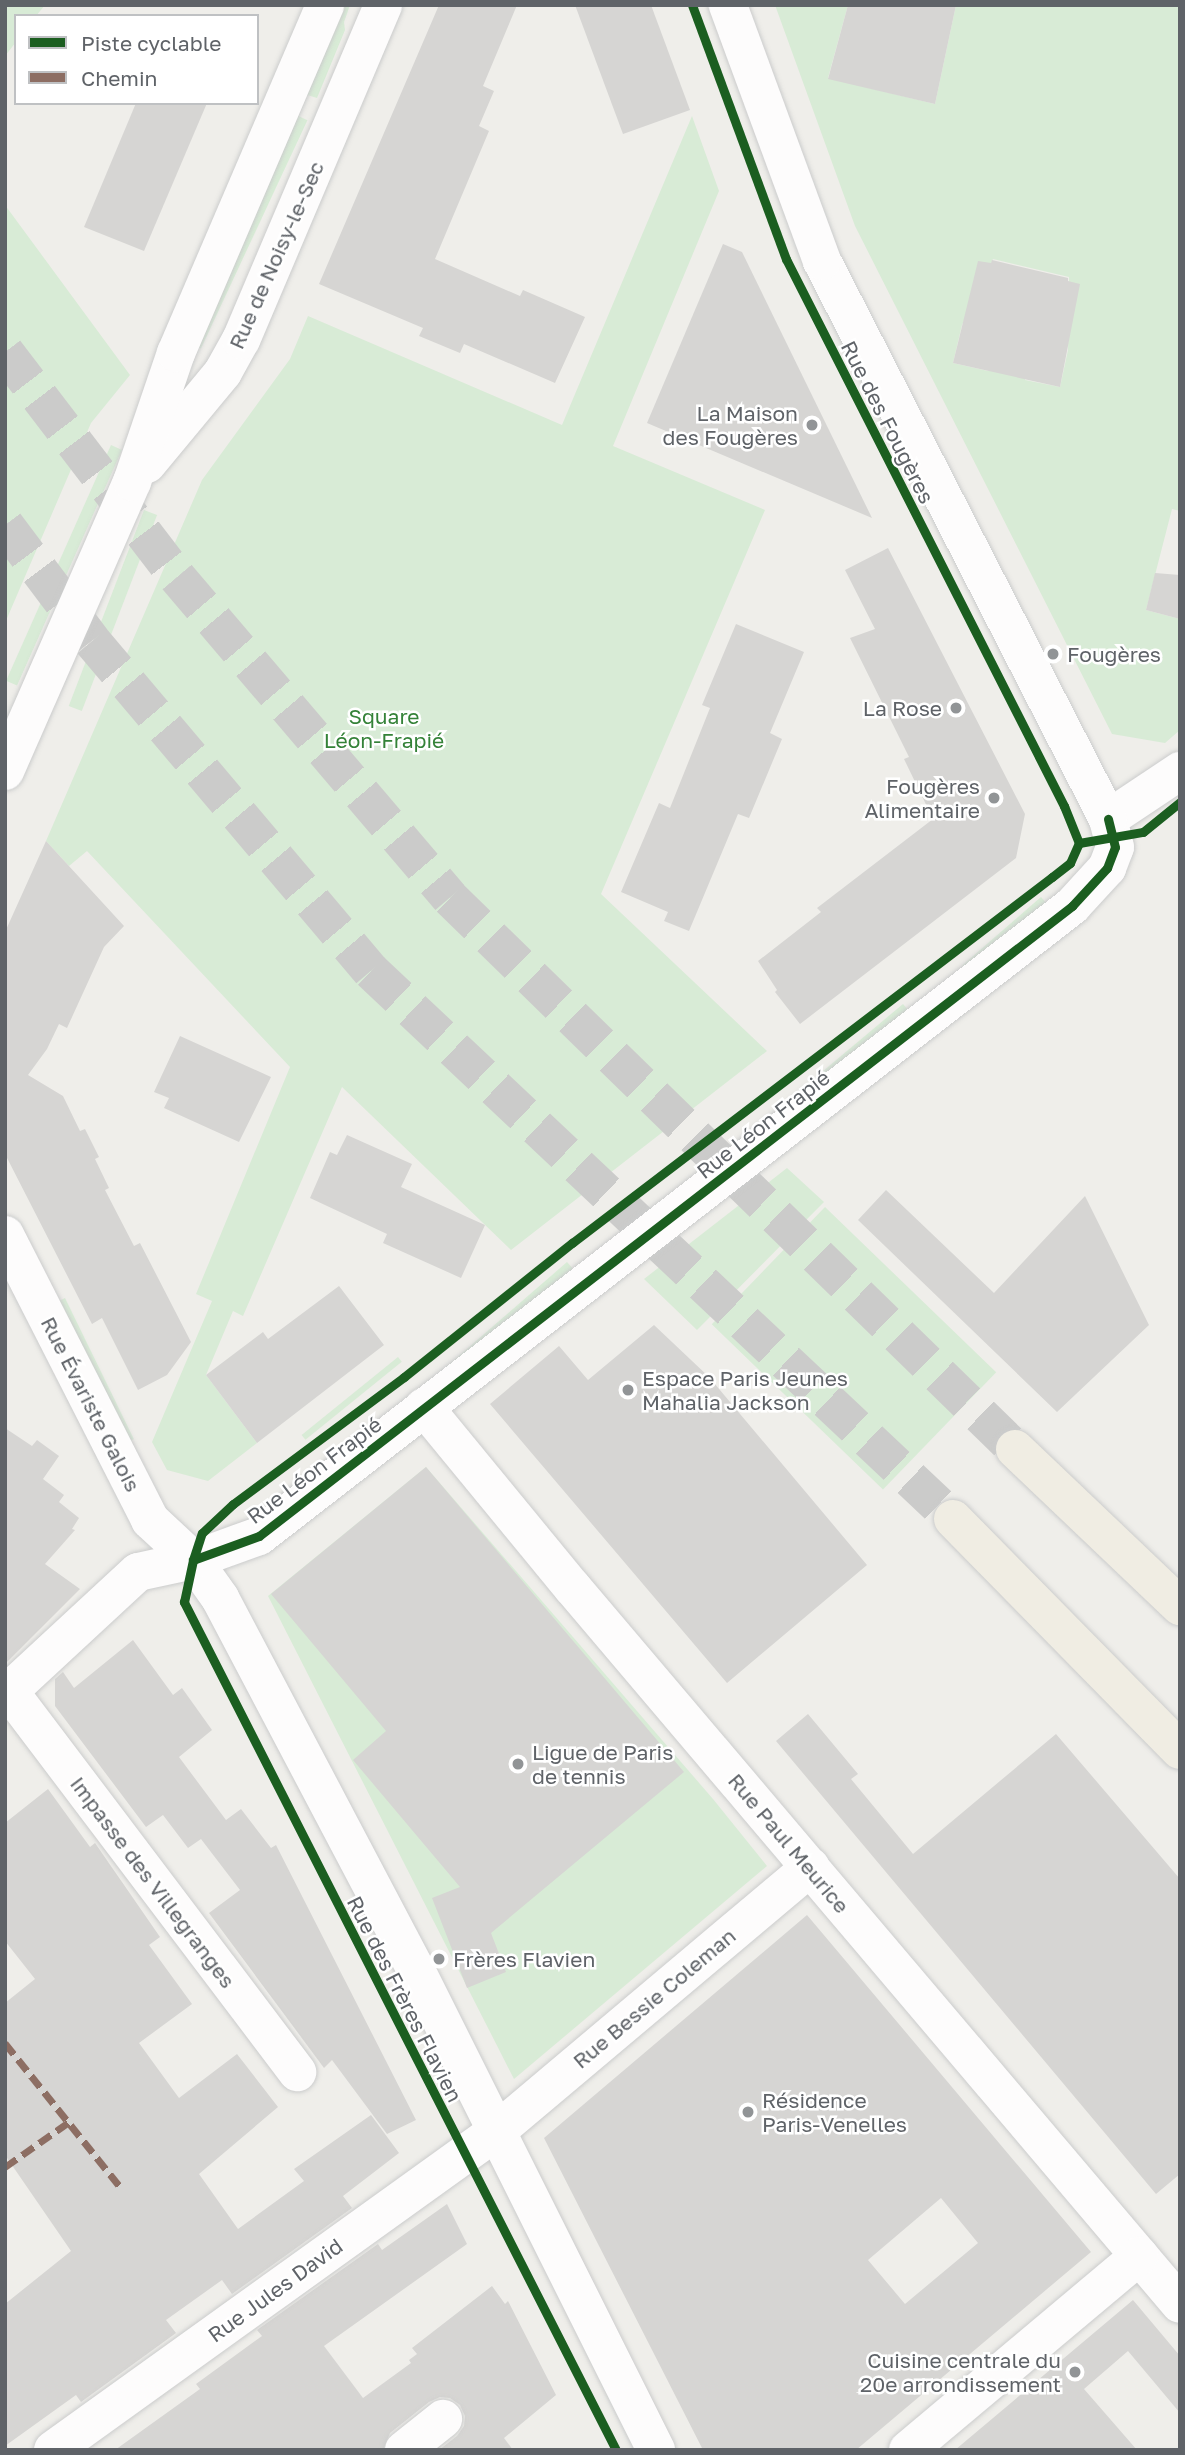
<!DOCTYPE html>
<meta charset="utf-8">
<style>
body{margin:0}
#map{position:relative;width:1185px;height:2455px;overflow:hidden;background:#efeeea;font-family:"Golos Text",sans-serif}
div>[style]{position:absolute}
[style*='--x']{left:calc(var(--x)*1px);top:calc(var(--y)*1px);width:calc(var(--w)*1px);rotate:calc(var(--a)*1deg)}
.green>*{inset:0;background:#d8ebd6;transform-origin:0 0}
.building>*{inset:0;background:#d6d5d3}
.highway-tunnel>*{height:38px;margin-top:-19px;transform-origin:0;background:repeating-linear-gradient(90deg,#cbcbca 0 38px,transparent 0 57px)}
.roads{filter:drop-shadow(0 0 2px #cbcccc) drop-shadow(0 0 2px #cbcccc)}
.minor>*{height:38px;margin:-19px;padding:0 19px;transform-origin:19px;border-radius:19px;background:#fdfcfc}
.highway>*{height:38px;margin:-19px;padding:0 19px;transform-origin:19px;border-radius:19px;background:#f0ede3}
.quiet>*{height:7px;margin-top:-3.5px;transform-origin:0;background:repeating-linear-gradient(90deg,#8d6e63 0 14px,transparent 0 21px)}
.cycleway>*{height:9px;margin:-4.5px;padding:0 4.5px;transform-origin:4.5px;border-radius:4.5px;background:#1b5e20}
.dots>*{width:19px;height:19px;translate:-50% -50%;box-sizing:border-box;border:4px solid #fff;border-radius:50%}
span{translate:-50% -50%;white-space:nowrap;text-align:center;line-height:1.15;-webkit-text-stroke:5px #fff;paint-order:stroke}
.street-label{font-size:21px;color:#5f6368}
.poi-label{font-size:21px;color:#5f6368}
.right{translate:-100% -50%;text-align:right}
.left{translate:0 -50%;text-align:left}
.park-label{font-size:21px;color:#348238}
.frame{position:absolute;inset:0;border:7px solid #5f6368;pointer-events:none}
.legend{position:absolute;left:14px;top:14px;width:245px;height:91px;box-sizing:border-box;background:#fff;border:2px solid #bfc1c3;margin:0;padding:9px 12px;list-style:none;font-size:21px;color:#5f6368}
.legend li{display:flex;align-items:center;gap:14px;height:35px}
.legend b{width:35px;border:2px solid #bfc1c3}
</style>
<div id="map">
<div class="green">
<div style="clip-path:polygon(5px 5px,45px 5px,36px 16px,16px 16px,16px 42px,5px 56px)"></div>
<div style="clip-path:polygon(338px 5px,350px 5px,344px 22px,345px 30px,317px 98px,301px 93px)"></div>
<div style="clip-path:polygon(evenodd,775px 5px,848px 5px,828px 78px,935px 104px,956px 5px,1180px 5px,1180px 511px,1172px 509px,1146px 610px,1180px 619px,1180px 730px,1165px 743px,1112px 734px,855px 226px,775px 5px,993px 259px,1069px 277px,1068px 350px,1060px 387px,1025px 380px,1029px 362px,988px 371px,953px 363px,962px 325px,993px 259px)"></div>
<div style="left:292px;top:113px;width:17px;height:252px;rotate:25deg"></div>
<div style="clip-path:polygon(692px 116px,719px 191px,613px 446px,765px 510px,601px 894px,767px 1051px,511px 1250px,342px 1087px,243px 1316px,233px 1311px,206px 1375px,257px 1443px,208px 1481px,167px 1470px,152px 1442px,212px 1301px,196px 1294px,290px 1067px,87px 851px,69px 866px,46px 841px,202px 480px,290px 359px,308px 316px,562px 425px)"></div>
<div style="clip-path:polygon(5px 205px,130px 375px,91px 423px,5px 623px)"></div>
<div style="left:111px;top:445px;width:12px;height:258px;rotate:24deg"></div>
<div style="left:144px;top:510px;width:14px;height:210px;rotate:21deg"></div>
<div style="left:1041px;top:897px;width:9px;height:104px;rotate:49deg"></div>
<div style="left:903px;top:1004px;width:8px;height:159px;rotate:50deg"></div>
<div style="clip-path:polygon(787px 1168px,824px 1202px,697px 1330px,644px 1279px)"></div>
<div style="left:825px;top:1207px;width:238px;height:163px;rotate:44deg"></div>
<div style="left:567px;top:1262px;width:9px;height:185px;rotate:49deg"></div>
<div style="left:65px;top:1298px;width:157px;height:10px;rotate:64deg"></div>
<div style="left:398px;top:1357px;width:6px;height:124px;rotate:51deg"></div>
<div style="clip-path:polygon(426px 1467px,713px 1799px,767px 1866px,514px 2079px,268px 1596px)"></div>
</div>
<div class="building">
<div style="clip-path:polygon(439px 5px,517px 5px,483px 86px,494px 91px,479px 126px,489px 131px,435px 259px,520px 296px,523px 290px,585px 317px,555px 383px,464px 344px,460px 353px,419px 336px,423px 328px,319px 284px)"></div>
<div style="clip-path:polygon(575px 5px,651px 5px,690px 110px,623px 134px)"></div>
<div style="clip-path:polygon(848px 5px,956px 5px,935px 104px,828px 79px)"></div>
<div style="clip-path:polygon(136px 103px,207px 103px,144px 251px,84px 227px)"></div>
<div style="clip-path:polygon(723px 244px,742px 252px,872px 518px,647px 423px)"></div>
<div style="clip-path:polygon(992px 260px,1068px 278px,1068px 281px,1080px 284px,1060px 387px,953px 363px,978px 261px,991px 263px)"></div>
<div style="clip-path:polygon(888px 548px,1025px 814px,1016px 858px,800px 1024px,775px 992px,777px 990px,758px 961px,821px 912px,817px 908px,933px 819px,904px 759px,909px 757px,850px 638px,875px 629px,845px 570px)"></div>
<div style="clip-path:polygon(1155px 573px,1180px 575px,1180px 619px,1146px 610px)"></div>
<div style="clip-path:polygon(736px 624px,804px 652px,770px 733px,782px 739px,749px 818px,738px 814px,689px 931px,664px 921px,668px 912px,621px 892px,659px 803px,670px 808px,710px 708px,702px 705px)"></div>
<div style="clip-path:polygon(46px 841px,124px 926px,104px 947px,67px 1028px,59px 1024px,47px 1049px,28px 1075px,63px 1096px,80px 1131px,85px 1129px,99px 1157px,95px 1159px,109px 1188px,105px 1190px,134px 1246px,140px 1243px,191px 1342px,167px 1375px,138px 1390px,102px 1318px,92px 1324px,5px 1154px,5px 932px)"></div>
<div style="clip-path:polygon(180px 1036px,271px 1077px,239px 1142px,164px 1108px,169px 1098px,154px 1092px)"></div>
<div style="clip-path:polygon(347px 1135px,412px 1164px,401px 1187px,485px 1225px,461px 1278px,383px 1243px,387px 1234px,310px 1198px,330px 1152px,337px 1155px)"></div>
<div style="clip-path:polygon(886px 1190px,994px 1293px,1085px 1196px,1149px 1325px,1057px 1412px,858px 1220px)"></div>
<div style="clip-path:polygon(339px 1286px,384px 1345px,257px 1443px,206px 1375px,263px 1332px,268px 1339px)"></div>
<div style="clip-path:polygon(654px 1325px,709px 1377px,867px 1565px,727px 1683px,490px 1404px,559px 1346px,588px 1380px)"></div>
<div style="clip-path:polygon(5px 1428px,32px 1446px,37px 1440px,59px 1456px,43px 1479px,64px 1495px,59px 1502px,79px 1518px,72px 1529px,75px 1530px,45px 1564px,80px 1589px,5px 1664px)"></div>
<div style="clip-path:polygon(426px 1467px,684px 1772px,491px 1933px,506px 1972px,467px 1988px,432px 1898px,460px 1887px,353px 1760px,386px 1731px,271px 1594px)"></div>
<div style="clip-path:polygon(133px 1640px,173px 1695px,182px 1688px,212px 1730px,179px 1757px,226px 1820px,241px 1809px,271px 1848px,276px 1845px,416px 2120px,387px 2134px,332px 2060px,324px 2068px,209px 1913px,240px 1890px,201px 1839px,188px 1848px,163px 1815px,146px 1827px,55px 1706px,55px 1679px,63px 1672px,74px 1688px)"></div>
<div style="clip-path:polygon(808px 1714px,858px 1774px,851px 1779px,913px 1854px,1056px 1734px,1180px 1879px,1180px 2174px,1156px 2194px,776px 1741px)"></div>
<div style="clip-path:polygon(48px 1789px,90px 1847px,95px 1843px,160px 1937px,149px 1945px,192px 2004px,139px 2043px,179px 2098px,237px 2054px,278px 2107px,199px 2174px,238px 2229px,304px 2181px,294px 2169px,371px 2115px,399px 2153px,343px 2196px,352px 2208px,232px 2294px,222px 2280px,166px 2320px,176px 2333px,81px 2402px,76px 2395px,5px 2446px,5px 2304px,71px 2251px,5px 2155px,5px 2003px,35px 1979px,5px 1941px,5px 1823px)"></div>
<div style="clip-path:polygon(evenodd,807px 1915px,1091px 2252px,856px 2450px,703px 2450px,544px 2138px,807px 1915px,941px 2198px,978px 2243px,905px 2304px,868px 2260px,941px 2198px)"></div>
<div style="clip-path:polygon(447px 2204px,467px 2244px,324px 2346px,363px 2398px,411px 2363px,409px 2360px,417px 2354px,412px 2348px,492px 2286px,505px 2304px,508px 2301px,556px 2395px,504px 2438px,513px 2450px,439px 2450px,457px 2436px,464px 2426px,465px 2416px,460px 2405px,450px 2398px,440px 2397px,429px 2402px,390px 2433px,383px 2450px,115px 2450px,200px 2389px,196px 2384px,262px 2336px,257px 2330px,378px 2244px,382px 2250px)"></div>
<div style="clip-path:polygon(1133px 2300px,1180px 2356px,1180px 2413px,1128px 2351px,1084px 2389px,1137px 2450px,955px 2450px)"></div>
</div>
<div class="highway-tunnel">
<div style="--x:5;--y:352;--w:283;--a:52.6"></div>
<div style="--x:177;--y:577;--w:421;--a:49.6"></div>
<div style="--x:450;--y:898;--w:789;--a:44.28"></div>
<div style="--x:5;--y:525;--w:145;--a:53.1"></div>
<div style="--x:92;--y:641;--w:432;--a:49.8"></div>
<div style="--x:371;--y:971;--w:799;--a:43.28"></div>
</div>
<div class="roads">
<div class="minor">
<div style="--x:147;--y:464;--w:119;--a:-50.4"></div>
<div style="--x:223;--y:372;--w:37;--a:-61"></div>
<div style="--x:241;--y:340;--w:364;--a:-67"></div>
<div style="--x:5;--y:771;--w:316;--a:-66.3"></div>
<div style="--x:132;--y:482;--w:136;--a:-71.2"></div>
<div style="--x:176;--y:353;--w:379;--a:-66.8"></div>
<div style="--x:1108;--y:819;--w:87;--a:-33.7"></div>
<div style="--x:5;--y:1235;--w:320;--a:63"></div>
<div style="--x:150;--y:1520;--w:59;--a:42.9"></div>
<div style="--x:193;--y:1560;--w:47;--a:54.6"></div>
<div style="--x:220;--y:1598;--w:420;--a:62.2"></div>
<div style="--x:416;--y:1970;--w:537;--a:63.43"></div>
<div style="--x:424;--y:1407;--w:233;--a:50.6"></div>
<div style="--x:572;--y:1587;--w:940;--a:49.7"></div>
<div style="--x:9;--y:1691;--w:478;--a:52.9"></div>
<div style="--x:5;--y:1695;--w:181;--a:-42.8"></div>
<div style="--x:138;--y:1572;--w:56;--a:-12.3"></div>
<div style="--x:193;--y:1560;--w:70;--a:-20"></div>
<div style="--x:259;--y:1536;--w:1029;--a:-37.77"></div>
<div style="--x:1072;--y:906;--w:52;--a:-47.4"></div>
<div style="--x:1107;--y:868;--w:22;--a:-69"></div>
<div style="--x:1115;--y:847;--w:29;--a:-104"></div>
<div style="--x:1108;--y:819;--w:627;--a:-117.14"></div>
<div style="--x:822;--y:261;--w:273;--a:-110.2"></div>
<div style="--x:53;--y:2450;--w:547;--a:-35.7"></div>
<div style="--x:497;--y:2131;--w:410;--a:-40.1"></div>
<div style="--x:404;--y:2450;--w:50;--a:-38.5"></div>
<div style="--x:908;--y:2450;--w:302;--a:-40"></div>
</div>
<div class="highway">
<div style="--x:1015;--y:1449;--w:228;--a:43.6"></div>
<div style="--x:953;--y:1519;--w:324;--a:45.5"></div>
</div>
</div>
<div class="quiet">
<div style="--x:5;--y:2043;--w:187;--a:51.3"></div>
<div style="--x:5;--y:2167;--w:78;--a:-35.1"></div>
</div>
<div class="cycleway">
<div style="--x:692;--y:5;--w:271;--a:69.7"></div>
<div style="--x:786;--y:259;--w:614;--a:63.06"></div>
<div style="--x:1064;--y:806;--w:40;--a:68"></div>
<div style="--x:1079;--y:843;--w:65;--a:-9.8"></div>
<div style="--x:1143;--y:832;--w:48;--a:-39"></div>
<div style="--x:193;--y:1560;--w:70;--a:-20"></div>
<div style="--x:259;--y:1536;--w:1029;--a:-37.77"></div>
<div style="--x:1072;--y:906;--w:52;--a:-47.4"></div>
<div style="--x:1107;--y:868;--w:22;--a:-69"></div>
<div style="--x:1115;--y:847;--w:29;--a:-104"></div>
<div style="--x:616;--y:2450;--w:952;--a:-117"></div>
<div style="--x:184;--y:1602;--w:43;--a:-77.9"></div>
<div style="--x:193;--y:1560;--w:28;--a:-72"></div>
<div style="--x:202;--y:1533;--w:42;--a:-43.1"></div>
<div style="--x:233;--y:1504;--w:213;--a:-36.6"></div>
<div style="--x:404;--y:1377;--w:215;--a:-38.6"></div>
<div style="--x:572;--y:1243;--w:604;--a:-37.33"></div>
<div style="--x:1052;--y:877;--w:23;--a:-38"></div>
<div style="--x:1070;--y:863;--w:22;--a:-66"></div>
</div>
<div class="dots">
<div style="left:812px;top:425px;background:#919496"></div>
<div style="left:1053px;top:654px;background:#919496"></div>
<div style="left:956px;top:708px;background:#919496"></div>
<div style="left:994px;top:798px;background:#919496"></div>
<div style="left:628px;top:1390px;background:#919496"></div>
<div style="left:518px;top:1764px;background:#919496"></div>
<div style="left:439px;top:1959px;background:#919496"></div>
<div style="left:748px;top:2112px;background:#919496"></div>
<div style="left:1075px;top:2372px;background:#919496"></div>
</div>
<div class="street-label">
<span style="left:276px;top:255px;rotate:-66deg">Rue de Noisy-le-Sec</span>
<span style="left:888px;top:422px;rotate:63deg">Rue des Fougères</span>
<span style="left:763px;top:1124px;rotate:-38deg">Rue Léon Frapié</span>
<span style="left:91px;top:1404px;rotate:63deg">Rue Évariste Galois</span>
<span style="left:314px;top:1470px;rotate:-37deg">Rue Léon Frapié</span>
<span style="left:789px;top:1843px;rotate:50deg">Rue Paul Meurice</span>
<span style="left:153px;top:1882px;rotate:53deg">Impasse des Villegranges</span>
<span style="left:654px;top:1998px;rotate:-40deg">Rue Bessie Coleman</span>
<span style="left:405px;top:1999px;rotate:63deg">Rue des Frères Flavien</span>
<span style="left:275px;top:2290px;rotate:-36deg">Rue Jules David</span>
</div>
<div class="poi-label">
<span class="right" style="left:798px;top:425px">La Maison<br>des Fougères</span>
<span class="left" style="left:1067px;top:654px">Fougères</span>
<span class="right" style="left:942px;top:708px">La Rose</span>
<span class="right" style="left:980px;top:798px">Fougères<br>Alimentaire</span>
<span class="left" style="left:642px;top:1390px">Espace Paris Jeunes<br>Mahalia Jackson</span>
<span class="left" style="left:532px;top:1764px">Ligue de Paris<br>de tennis</span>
<span class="left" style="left:453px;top:1959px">Frères Flavien</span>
<span class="left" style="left:762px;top:2112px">Résidence<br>Paris-Venelles</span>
<span class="right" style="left:1061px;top:2372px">Cuisine centrale du<br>20e arrondissement</span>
</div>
<div class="park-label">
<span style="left:384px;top:728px">Square<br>Léon-Frapié</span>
</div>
<div class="frame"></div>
<ul class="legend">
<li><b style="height:9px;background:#1b5e20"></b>Piste cyclable</li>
<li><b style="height:9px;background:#8d6e63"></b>Chemin</li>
</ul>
</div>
